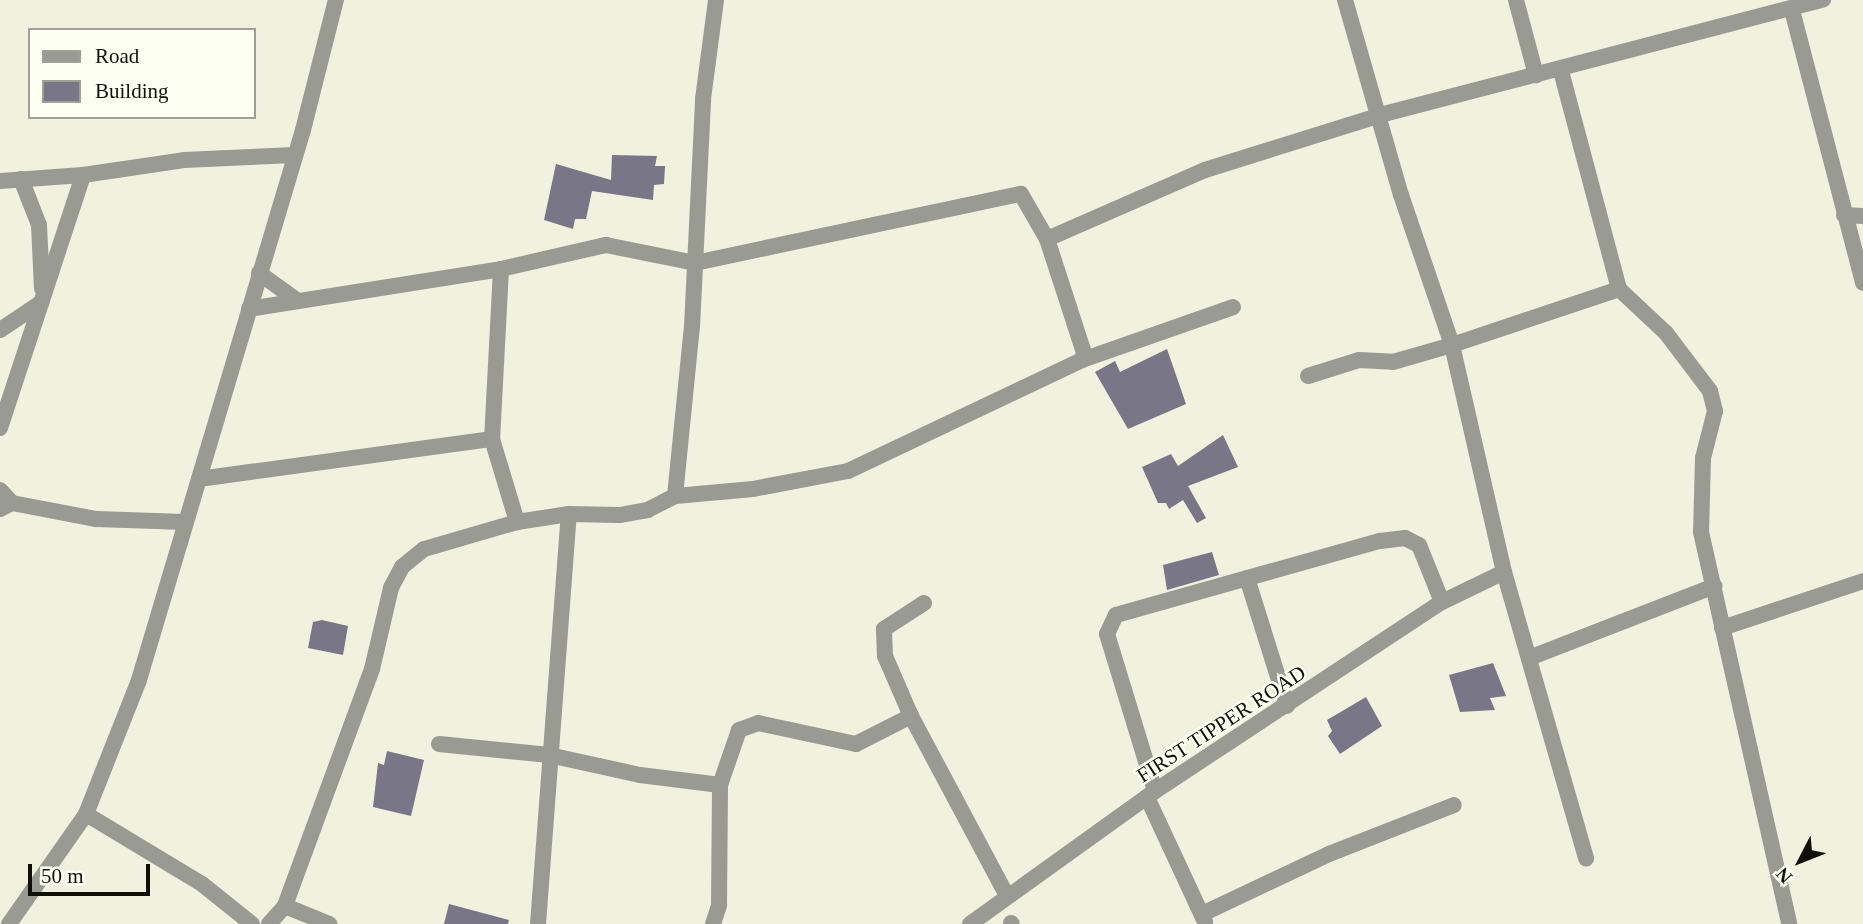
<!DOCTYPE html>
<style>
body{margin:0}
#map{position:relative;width:1863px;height:924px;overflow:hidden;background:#f0f2df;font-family:"Times New Roman",serif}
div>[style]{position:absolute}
.building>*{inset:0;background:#787687}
.minor>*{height:16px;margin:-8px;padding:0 8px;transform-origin:8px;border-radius:8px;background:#999a92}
span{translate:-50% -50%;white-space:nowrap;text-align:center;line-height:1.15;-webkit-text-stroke:5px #fdfff3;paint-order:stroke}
.street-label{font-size:21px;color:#10100a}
.legend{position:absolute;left:28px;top:28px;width:228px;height:91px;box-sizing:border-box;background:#fdfff3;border:2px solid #9e9f96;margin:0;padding:9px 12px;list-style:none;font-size:21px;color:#10100a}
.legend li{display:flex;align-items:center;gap:14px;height:35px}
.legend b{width:35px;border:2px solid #9e9f96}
.north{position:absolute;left:1765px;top:826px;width:70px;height:70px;-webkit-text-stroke:5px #fdfff3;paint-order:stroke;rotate:228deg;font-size:19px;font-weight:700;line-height:28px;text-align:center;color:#10100a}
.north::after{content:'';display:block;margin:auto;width:24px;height:32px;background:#10100a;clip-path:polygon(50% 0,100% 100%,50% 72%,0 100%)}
.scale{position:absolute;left:28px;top:864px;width:122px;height:32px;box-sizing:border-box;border:4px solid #10100a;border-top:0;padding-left:9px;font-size:21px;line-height:24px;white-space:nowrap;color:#10100a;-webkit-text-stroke:5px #fdfff3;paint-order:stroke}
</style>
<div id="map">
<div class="building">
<i style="clip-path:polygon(612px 155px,657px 156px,655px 166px,665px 166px,664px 184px,654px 185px,653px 200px,592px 191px,586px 219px,575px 219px,573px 229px,544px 220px,556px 164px,611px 180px)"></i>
<i style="clip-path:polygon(1167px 349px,1186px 404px,1128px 429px,1095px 372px,1115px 361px,1120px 372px)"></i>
<i style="clip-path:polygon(1223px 435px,1238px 467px,1188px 486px,1206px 518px,1197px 523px,1183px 500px,1169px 509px,1166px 503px,1158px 503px,1142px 467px,1171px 454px,1178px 466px)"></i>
<i style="clip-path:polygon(1212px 552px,1219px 575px,1167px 590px,1163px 565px)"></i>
<i style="clip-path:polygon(322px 620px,348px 626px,343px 655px,308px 648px,313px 622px)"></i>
<i style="clip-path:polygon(1493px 663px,1506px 696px,1490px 698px,1495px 710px,1460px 712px,1449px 675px)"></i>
<i style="clip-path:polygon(1366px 697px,1382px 726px,1340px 754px,1328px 736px,1332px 731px,1327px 720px)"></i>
<i style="clip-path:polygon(387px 751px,424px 760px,411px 816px,373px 807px,378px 763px,384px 765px)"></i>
<i style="clip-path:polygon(449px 904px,509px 920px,508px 924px,444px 924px)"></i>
</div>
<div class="minor">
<i style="left:1345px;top:0;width:203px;rotate:74deg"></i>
<i style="left:1401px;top:195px;width:158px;rotate:71.2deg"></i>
<i style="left:1452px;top:345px;width:233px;rotate:77.1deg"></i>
<i style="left:1504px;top:572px;width:298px;rotate:74deg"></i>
<i style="left:1516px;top:0;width:78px;rotate:75.1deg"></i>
<i style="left:1792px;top:10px;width:282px;rotate:75.4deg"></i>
<i style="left:1561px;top:71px;width:226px;rotate:75.1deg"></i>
<i style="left:1619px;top:289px;width:64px;rotate:43.1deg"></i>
<i style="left:1666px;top:333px;width:73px;rotate:52.8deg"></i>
<i style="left:1710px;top:391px;width:21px;rotate:76deg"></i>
<i style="left:1715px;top:411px;width:49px;rotate:104.3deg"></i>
<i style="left:1703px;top:458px;width:74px;rotate:91.5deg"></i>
<i style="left:1701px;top:532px;width:402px;rotate:77.3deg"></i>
<i style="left:21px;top:179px;width:49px;rotate:68.6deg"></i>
<i style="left:39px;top:225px;width:64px;rotate:87.3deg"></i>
<i style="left:0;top:181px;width:83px;rotate:-4.1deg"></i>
<i style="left:83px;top:175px;width:102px;rotate:-8.4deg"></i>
<i style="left:184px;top:160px;width:111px;rotate:-2.6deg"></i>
<i style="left:1844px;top:215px;width:19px;rotate:3deg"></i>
<i style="left:1047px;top:239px;width:172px;rotate:-23.6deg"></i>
<i style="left:1205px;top:170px;width:183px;rotate:-17.4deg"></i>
<i style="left:1380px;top:115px;width:458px;rotate:-14.6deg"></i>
<i style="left:501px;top:269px;width:170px;rotate:93deg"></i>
<i style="left:492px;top:439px;width:87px;rotate:73.2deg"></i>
<i style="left:259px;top:273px;width:44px;rotate:35.8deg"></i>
<i style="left:249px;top:309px;width:255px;rotate:-9deg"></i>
<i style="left:501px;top:269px;width:108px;rotate:-12.9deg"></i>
<i style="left:606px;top:245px;width:91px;rotate:11.4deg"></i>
<i style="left:695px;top:263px;width:333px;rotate:-12deg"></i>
<i style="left:1021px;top:194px;width:52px;rotate:60deg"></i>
<i style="left:1047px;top:239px;width:120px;rotate:72deg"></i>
<i style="left:1084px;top:353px;width:7px;rotate:106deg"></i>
<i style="left:1082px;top:360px;width:259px;rotate:154.6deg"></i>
<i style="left:848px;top:471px;width:97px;rotate:169.3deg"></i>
<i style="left:753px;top:489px;width:78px;rotate:174.9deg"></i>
<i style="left:675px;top:496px;width:30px;rotate:153deg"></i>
<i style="left:648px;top:510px;width:28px;rotate:170deg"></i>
<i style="left:620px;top:515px;width:51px;rotate:-178.9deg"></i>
<i style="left:569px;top:514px;width:53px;rotate:171.3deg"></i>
<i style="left:517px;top:522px;width:97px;rotate:163.8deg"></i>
<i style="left:424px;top:549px;width:28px;rotate:141deg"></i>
<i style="left:402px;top:567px;width:24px;rotate:118deg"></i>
<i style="left:391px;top:588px;width:83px;rotate:103.2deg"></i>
<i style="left:372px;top:669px;width:252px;rotate:110.2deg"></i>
<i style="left:285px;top:906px;width:24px;rotate:132deg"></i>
<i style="left:0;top:330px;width:50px;rotate:-33.7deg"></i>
<i style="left:1082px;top:360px;width:160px;rotate:-19.3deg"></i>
<i style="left:1308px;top:376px;width:53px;rotate:-17.4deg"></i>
<i style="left:1359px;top:360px;width:34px;rotate:3deg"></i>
<i style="left:1393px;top:362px;width:61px;rotate:-16.1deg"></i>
<i style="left:1452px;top:345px;width:176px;rotate:-18.5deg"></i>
<i style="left:0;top:428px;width:266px;rotate:-71.8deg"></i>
<i style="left:199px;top:479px;width:296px;rotate:-7.8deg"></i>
<i style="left:0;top:490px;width:18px;rotate:47deg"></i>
<i style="left:675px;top:496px;width:170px;rotate:-84.3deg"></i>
<i style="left:692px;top:327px;width:228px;rotate:-87.2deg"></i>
<i style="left:703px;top:99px;width:100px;rotate:-82.5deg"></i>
<i style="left:0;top:509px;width:13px;rotate:-27deg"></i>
<i style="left:12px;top:503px;width:86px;rotate:10.8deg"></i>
<i style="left:96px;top:519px;width:89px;rotate:1.9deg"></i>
<i style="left:1247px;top:578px;width:134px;rotate:72.6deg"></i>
<i style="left:924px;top:603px;width:48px;rotate:147deg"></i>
<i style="left:884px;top:629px;width:27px;rotate:88deg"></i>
<i style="left:885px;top:656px;width:65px;rotate:66.6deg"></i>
<i style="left:911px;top:716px;width:204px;rotate:61.9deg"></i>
<i style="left:1722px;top:628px;width:149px;rotate:-18.4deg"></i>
<i style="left:1529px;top:658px;width:199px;rotate:-21.2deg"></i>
<i style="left:439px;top:744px;width:111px;rotate:5.7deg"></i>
<i style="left:549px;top:755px;width:93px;rotate:12.4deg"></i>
<i style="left:640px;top:775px;width:81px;rotate:7.1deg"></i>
<i style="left:1155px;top:791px;width:164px;rotate:-107deg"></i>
<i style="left:1107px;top:634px;width:21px;rotate:-65deg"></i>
<i style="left:1116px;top:615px;width:274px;rotate:-15.7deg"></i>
<i style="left:1380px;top:541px;width:25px;rotate:-7deg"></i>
<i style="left:1405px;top:538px;width:16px;rotate:27deg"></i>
<i style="left:1419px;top:545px;width:61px;rotate:68deg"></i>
<i style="left:1147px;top:797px;width:138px;rotate:65.1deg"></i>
<i style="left:86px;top:814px;width:135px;rotate:31.1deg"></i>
<i style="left:202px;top:884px;width:64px;rotate:38.7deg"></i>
<i style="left:285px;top:906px;width:48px;rotate:22.2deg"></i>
<i style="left:1202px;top:914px;width:140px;rotate:-25.3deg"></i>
<i style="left:1329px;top:854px;width:134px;rotate:-21.4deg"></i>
<i style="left:1011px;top:923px;width:1px;rotate:45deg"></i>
<i style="left:9px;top:924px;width:134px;rotate:-55deg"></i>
<i style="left:86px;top:814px;width:144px;rotate:-68.4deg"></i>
<i style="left:139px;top:680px;width:574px;rotate:-73.4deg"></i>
<i style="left:303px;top:130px;width:134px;rotate:-75.8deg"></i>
<i style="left:538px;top:924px;width:411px;rotate:-85.7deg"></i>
<i style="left:713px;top:924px;width:20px;rotate:-72deg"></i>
<i style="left:719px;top:905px;width:120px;rotate:-89.5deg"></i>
<i style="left:720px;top:785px;width:58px;rotate:-70.9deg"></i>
<i style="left:739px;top:730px;width:20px;rotate:-20deg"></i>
<i style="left:758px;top:723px;width:100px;rotate:12.1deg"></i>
<i style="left:856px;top:744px;width:62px;rotate:-27deg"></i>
<i style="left:970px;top:924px;width:228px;rotate:-35.7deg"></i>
<i style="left:1155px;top:791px;width:344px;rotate:-33.4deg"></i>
<i style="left:1442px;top:602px;width:69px;rotate:-25.8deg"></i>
</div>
<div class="street-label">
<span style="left:1221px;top:724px;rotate:-33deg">FIRST TIPPER ROAD</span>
</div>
<ul class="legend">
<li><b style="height:9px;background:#999a92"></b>Road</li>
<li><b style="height:19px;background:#787687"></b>Building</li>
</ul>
<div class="north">N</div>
<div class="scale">50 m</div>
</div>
